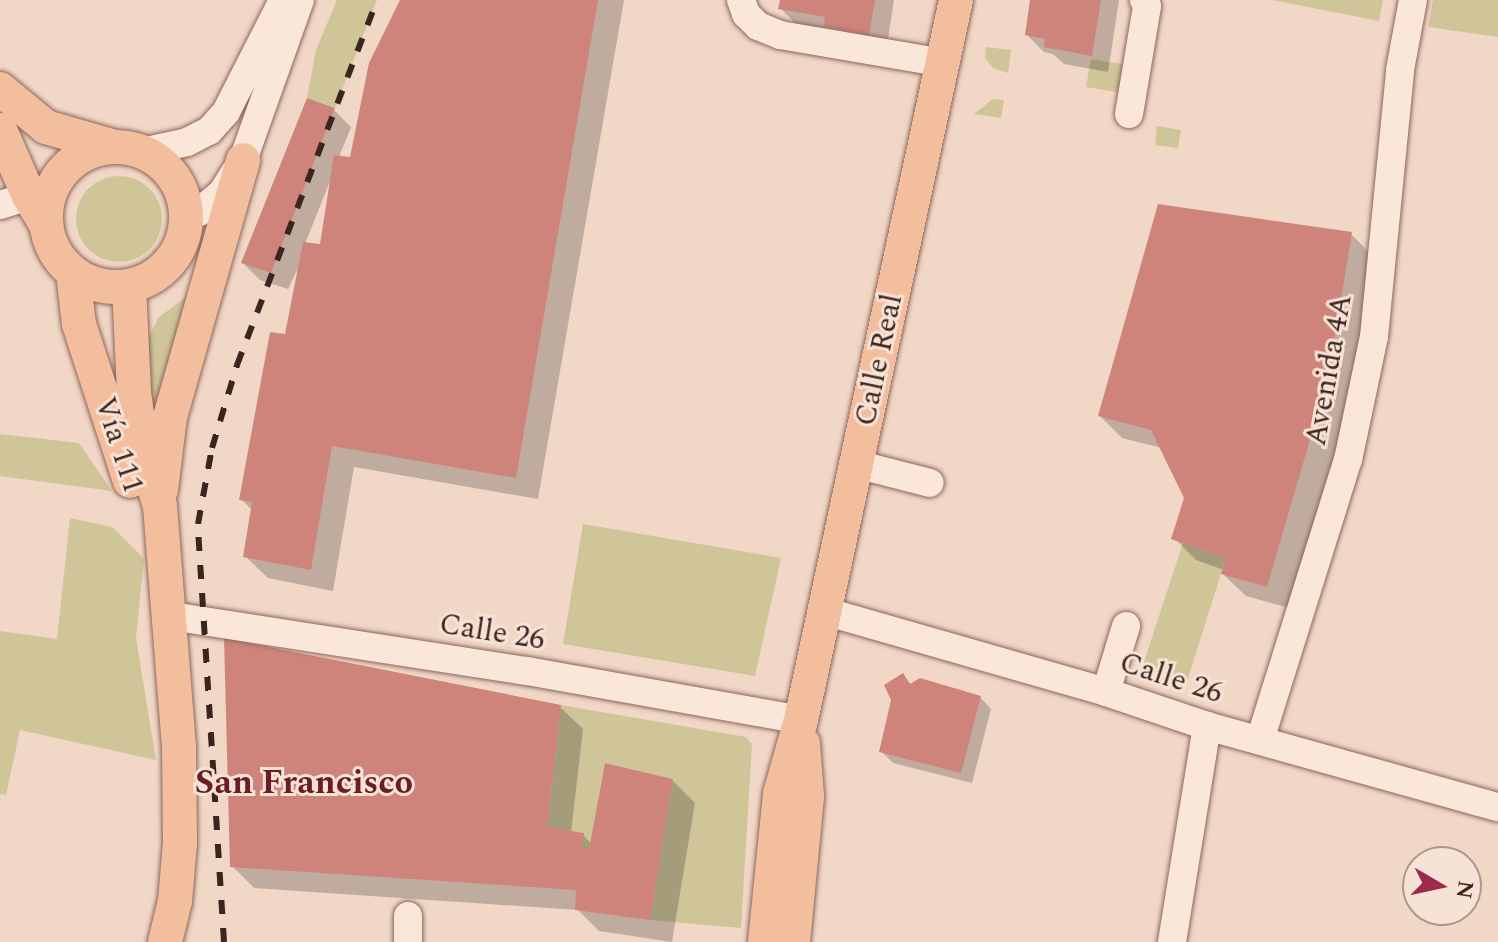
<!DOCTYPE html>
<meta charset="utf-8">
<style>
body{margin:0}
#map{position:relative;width:1498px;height:942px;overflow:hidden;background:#f0d7c6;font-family:Spectral,serif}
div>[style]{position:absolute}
.green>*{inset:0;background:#cfc599}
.round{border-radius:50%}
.shadow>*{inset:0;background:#0003}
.building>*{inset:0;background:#cf847b}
.roads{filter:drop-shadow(0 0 2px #8c665b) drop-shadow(0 0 2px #8c665b)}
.minor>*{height:28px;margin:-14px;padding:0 14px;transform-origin:14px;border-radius:14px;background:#fae7da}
.major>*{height:34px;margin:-17px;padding:0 17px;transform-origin:17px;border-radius:17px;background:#f3be9e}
.major>.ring{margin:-17px;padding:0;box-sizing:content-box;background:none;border:34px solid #f3be9e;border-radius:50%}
.rail>*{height:6px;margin-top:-3px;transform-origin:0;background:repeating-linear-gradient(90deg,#3c241f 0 14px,transparent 0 28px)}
span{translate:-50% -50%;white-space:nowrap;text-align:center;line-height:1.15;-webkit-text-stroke:6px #f7e3d6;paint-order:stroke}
.street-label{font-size:30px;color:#3c241f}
.quarter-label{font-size:34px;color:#6a1d25;font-weight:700}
.north{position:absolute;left:1402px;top:846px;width:80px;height:80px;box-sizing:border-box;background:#f7e3d6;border:2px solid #ac978d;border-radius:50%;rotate:99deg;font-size:22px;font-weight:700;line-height:32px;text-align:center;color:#3c241f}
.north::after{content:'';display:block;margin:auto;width:28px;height:36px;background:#9d294d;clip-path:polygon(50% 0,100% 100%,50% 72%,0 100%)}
</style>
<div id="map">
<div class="green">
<i style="clip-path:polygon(337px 0,377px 0,335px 108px,307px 98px,316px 50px)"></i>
<i style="clip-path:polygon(1272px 0,1383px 0,1379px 21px)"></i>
<i style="clip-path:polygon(1433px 0,1498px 0,1498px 37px,1428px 27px)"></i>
<i style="clip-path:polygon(986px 47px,1011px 50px,1008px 73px,993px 68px,985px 58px)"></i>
<i style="clip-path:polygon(1091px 59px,1127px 65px,1123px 93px,1086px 87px)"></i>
<i style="clip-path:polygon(993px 99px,1004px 100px,1001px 118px,974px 114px)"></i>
<i style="clip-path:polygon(1157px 126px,1181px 130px,1178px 148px,1155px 145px)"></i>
<i class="round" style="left:76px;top:176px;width:86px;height:86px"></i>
<i style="clip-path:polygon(193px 292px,160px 418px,151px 411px,148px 338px,159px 317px)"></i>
<i style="clip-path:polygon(0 434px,79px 443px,112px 491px,0 476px)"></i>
<i style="clip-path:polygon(70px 518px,112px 527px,144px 559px,136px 638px,156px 760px,20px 730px,6px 795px,0 794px,0 631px,57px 639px)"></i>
<i style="clip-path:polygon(583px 524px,781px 558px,755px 676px,563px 644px)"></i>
<i style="clip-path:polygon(1183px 543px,1226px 558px,1187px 681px,1142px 668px)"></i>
<i style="clip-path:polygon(561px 705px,746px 737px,752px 744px,741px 928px,650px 920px,673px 779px,605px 763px,589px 849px,582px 848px,583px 833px,547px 827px)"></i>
</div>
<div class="shadow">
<i style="clip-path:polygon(evenodd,402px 0,624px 0,538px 499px,354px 467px,333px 591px,268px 578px,245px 556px,253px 511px,242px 500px,287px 337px,301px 262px,288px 289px,260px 280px,243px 263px,334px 110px,351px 127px,339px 157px,351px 159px,402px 0,330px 181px,322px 246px,305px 244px,330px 181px)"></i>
<i style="clip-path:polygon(782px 0,894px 0,886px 51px,797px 25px,780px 8px)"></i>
<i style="clip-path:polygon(1032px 0,1119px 0,1108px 72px,1064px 64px,1053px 54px,1044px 52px,1027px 35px)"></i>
<i style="clip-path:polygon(1351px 234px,1374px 257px,1350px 401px,1289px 608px,1246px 596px,1223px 574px,1224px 570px,1196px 560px,1174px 538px,1186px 498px,1162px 448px,1122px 438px,1100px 416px)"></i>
<i style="clip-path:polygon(902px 676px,912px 685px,980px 697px,991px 709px,972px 783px,893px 763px,881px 751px)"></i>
<i style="clip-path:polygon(560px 707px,583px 729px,571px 833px,583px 835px,592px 844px,672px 780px,695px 803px,672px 942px,599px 931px,578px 910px,254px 888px,232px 866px)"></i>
</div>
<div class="building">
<i style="clip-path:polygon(400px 0,598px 0,516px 478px,332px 446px,311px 570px,243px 557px,252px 502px,239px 500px,270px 332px,285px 334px,303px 242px,320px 244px,334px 155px,350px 157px,369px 63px)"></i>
<i style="clip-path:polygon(780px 0,875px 0,869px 35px,824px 26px,825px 17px,778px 9px)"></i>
<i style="clip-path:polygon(1030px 0,1101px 0,1092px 56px,1044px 47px,1045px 39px,1025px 35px)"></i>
<i style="clip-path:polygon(307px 98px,335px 108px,271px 273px,241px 263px)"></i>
<i style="clip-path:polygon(1158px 204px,1352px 232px,1328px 378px,1267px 587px,1221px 574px,1226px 558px,1171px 539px,1184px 498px,1151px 430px,1098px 416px)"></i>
<i style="clip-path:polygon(224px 638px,561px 705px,547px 827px,584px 833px,582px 848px,589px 849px,605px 763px,673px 779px,650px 920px,575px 910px,576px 890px,230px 867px)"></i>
<i style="clip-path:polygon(903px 673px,910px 684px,920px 678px,981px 696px,961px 773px,879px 752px,891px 700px,884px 685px)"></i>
</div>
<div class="roads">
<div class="minor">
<i style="left:741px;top:0;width:15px;rotate:70deg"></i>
<i style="left:746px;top:14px;width:17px;rotate:45deg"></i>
<i style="left:758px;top:26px;width:24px;rotate:22deg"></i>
<i style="left:780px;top:35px;width:165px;rotate:9.7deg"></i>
<i style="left:1129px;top:114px;width:109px;rotate:-80.5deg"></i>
<i style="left:1147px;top:6px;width:7px;rotate:-117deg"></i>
<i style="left:142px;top:152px;width:46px;rotate:-12.5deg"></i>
<i style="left:187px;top:142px;width:25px;rotate:-27deg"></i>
<i style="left:209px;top:131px;width:25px;rotate:-48deg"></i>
<i style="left:226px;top:112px;width:126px;rotate:-63deg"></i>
<i style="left:0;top:205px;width:30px;rotate:-17deg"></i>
<i style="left:186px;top:212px;width:13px"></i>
<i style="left:199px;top:212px;width:30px;rotate:-40deg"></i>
<i style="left:222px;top:193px;width:39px;rotate:-58deg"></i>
<i style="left:243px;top:160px;width:170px;rotate:-70.4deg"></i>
<i style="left:856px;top:464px;width:76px;rotate:14.4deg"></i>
<i style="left:824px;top:611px;width:293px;rotate:16deg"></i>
<i style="left:1106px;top:692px;width:107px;rotate:18.6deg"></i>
<i style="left:1207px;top:726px;width:302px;rotate:15.6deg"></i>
<i style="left:171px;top:616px;width:360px;rotate:8.8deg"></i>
<i style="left:527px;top:671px;width:278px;rotate:10.1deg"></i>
<i style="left:1106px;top:692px;width:69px;rotate:-73.1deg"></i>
<i style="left:1260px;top:740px;width:294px;rotate:-72.6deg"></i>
<i style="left:1348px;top:460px;width:126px;rotate:-78.1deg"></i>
<i style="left:1374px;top:337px;width:268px;rotate:-84.4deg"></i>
<i style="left:1400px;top:70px;width:71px;rotate:-79.5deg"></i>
<i style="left:408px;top:916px;width:26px;rotate:90deg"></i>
<i style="left:1172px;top:942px;width:219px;rotate:-80.8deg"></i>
</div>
<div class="major">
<i style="left:0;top:89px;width:60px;rotate:39.6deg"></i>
<i style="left:46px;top:127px;width:72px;rotate:16.2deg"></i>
<i style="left:0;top:130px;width:72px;rotate:66.3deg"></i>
<i style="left:29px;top:196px;width:33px;rotate:59deg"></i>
<i class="ring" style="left:46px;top:147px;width:106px;height:106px"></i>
<i style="left:73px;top:273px;width:51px;rotate:83.3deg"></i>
<i style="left:79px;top:324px;width:165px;rotate:72deg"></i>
<i style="left:129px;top:286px;width:107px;rotate:87.3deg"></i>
<i style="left:134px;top:393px;width:57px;rotate:81.9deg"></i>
<i style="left:142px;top:449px;width:60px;rotate:72.5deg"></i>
<i style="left:160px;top:506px;width:241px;rotate:85.5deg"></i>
<i style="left:179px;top:746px;width:97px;rotate:89.4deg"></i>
<i style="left:180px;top:843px;width:58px;rotate:94.9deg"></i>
<i style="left:175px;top:901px;width:42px;rotate:103.7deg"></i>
<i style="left:161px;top:490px;width:74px;rotate:-83deg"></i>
<i style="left:170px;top:417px;width:267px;rotate:-74.1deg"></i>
<i style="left:765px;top:942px;width:149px;rotate:-84.2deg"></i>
<i style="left:780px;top:794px;width:77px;rotate:-74.2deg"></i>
<i style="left:801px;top:720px;width:736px;rotate:-77.85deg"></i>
<i style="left:793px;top:942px;width:147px;rotate:-84.5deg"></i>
<i style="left:807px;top:796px;width:53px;rotate:-94.3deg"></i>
</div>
</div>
<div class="rail">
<i style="left:224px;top:942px;width:419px;rotate:-93.6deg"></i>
<i style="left:198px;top:524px;width:77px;rotate:-79.6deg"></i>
<i style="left:212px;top:448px;width:87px;rotate:-73.2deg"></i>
<i style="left:237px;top:365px;width:391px;rotate:-69deg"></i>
</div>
<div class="street-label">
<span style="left:879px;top:360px;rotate:-78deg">Calle Real</span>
<span style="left:1329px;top:370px;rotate:-80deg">Avenida 4A</span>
<span style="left:119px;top:445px;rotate:72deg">Vía 111</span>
<span style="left:492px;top:632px;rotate:9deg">Calle 26</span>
<span style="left:1171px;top:678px;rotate:18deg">Calle 26</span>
</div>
<div class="quarter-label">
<span style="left:304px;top:784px">San Francisco</span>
</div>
<div class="north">N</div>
</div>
